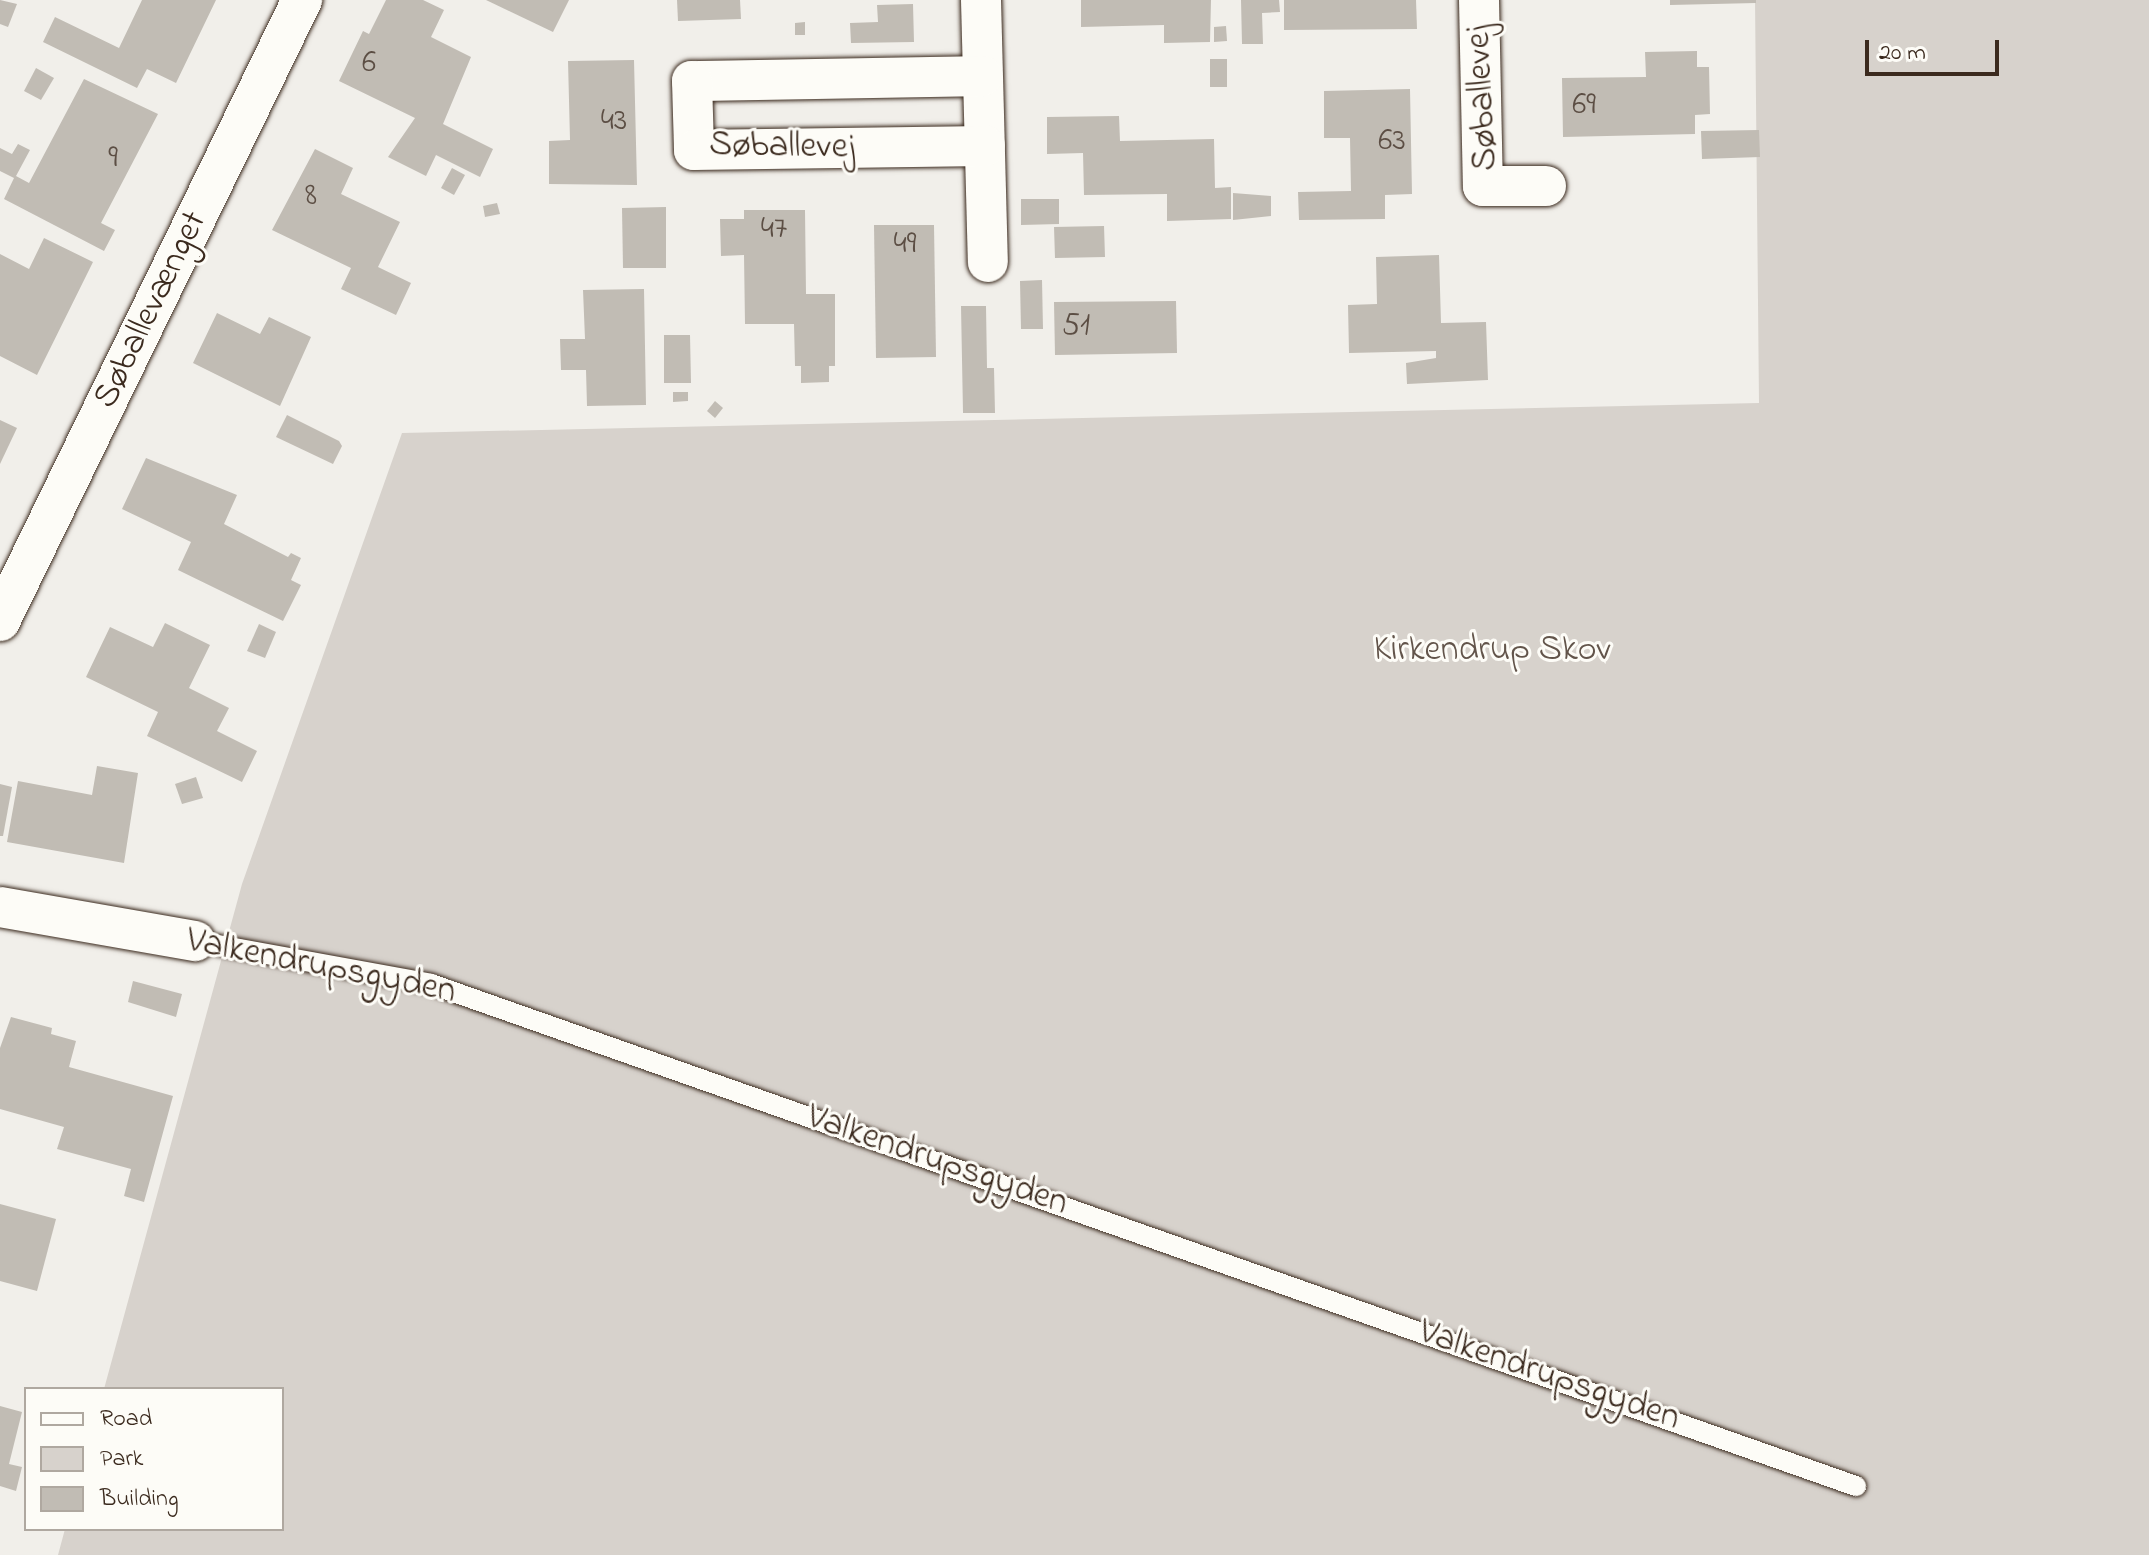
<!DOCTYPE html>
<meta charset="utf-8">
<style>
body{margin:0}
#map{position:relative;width:2149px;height:1555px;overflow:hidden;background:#f1efea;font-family:"Indie Flower",sans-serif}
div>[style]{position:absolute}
.green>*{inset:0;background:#d7d2cc}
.building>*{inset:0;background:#c1bcb4}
.roads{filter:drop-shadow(0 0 2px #3b2a1e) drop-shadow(0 0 2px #3b2a1e)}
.service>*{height:20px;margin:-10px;padding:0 10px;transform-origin:10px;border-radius:10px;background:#fdfcf7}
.minor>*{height:40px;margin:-20px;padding:0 20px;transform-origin:20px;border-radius:20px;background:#fdfcf7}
span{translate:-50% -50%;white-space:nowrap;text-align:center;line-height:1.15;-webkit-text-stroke:6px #fdfcf7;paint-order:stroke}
.number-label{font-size:32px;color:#5c4e44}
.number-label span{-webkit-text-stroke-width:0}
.street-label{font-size:36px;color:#3b2a1e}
.park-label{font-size:36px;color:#62544a}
.legend{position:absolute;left:24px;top:1387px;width:260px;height:144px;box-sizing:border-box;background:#fdfcf7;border:2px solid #afa8a0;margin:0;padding:10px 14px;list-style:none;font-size:24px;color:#3b2a1e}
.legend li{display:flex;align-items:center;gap:16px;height:40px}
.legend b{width:40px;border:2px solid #afa8a0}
.scale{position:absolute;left:1865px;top:40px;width:134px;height:36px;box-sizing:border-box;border:4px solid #3b2a1e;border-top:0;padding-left:10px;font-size:24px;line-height:28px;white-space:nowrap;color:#3b2a1e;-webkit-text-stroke:6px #fdfcf7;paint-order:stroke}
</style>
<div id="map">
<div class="green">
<i style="clip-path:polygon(1755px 0,2149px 0,2149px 1555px,58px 1555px,65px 1529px,282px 1529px,282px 1389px,104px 1389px,242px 884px,402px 433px,1759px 403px)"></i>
</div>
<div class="building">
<i style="clip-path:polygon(0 0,17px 4px,8px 27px,0 24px)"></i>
<i style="clip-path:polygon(142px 0,216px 0,176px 83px,147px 69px,137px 88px,43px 42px,55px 17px,119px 48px)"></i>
<i style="clip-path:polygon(386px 0,423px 0,444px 10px,431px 37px,471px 57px,443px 124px,493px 149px,480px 177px,436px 155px,426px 176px,388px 157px,415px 118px,339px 81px,363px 31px,369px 34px)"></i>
<i style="clip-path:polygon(486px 0,569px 0,553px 32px)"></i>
<i style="clip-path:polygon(677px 0,740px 0,741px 19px,678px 21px)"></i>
<i style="clip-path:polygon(1081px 0,1211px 0,1210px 42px,1164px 43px,1164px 25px,1081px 27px)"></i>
<i style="clip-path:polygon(1241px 0,1279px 0,1280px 12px,1262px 13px,1263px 44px,1242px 44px)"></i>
<i style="clip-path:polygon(1284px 0,1416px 0,1417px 29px,1284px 30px)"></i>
<i style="clip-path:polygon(1670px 0,1756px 0,1756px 3px,1670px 5px)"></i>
<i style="clip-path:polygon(913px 4px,914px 42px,851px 43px,850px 23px,878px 22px,877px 5px)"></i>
<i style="clip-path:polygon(805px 22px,805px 35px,795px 35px,795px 23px)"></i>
<i style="clip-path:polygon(1226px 26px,1227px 41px,1214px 42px,1214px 27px)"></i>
<i style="clip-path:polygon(1697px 51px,1697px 67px,1709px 67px,1710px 114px,1695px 115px,1695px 134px,1563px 137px,1562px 78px,1646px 77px,1645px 52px)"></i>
<i style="clip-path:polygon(1210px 59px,1227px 59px,1227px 87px,1210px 87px)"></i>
<i style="clip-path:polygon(634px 60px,637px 185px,549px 184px,549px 141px,570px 140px,568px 61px)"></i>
<i style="clip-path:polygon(36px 68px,54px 78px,41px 100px,24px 91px)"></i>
<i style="clip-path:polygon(84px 79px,158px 114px,101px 223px,115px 230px,104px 251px,4px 199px,14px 178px,0 171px,0 148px,12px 154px,18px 144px,30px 150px,16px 176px,29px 183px)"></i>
<i style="clip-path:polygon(1410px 89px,1412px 194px,1385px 195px,1385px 219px,1299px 220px,1298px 192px,1351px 191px,1350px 138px,1324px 138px,1324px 91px)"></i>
<i style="clip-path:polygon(1119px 116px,1120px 141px,1214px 139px,1215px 188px,1231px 187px,1231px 219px,1167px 221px,1167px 194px,1084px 195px,1083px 153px,1047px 154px,1047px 117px)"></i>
<i style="clip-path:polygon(1759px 130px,1760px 157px,1702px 159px,1701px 131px)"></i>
<i style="clip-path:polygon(315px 149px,353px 168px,341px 194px,400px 222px,378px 267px,411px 283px,396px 315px,341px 289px,351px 268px,272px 230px)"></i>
<i style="clip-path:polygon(452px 168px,465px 175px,454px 195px,441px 188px)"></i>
<i style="clip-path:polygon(1233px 193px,1271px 196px,1271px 216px,1233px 220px)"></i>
<i style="clip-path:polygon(1021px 199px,1059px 199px,1059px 224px,1021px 225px)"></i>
<i style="clip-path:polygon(497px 203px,500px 214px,485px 217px,483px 206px)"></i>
<i style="clip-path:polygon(666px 207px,666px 268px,623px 268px,622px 208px)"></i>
<i style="clip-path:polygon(744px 210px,805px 210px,806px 294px,835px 294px,835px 366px,829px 366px,829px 382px,801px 383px,801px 366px,795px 366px,794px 324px,745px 324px,744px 255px,721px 256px,720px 219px,744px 219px)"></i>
<i style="clip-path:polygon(874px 225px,934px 225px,936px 357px,876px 358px)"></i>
<i style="clip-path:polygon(1104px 226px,1105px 257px,1055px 258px,1054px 227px)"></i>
<i style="clip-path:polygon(44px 238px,93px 262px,37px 375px,0 356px,0 254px,29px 269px)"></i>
<i style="clip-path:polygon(1439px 255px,1441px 323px,1486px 322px,1488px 380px,1407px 384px,1406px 363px,1436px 358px,1436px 351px,1349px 353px,1348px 305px,1377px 304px,1376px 257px)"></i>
<i style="clip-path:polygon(1042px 280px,1043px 329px,1021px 329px,1020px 281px)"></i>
<i style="clip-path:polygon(644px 289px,646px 405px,587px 406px,586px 370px,561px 370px,560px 339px,585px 339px,583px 290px)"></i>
<i style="clip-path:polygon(1176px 301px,1177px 353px,1055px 355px,1054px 302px)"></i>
<i style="clip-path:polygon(961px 306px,986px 306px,987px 368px,994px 368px,995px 413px,963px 413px)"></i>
<i style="clip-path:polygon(217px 313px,260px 334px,269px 317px,311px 337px,280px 406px,193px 363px)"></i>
<i style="clip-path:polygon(664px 335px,690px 335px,691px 383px,664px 383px)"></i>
<i style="clip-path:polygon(673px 392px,688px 392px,688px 401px,673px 402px)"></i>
<i style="clip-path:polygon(715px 401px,723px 408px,715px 418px,707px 411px)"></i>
<i style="clip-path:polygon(287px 415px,339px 441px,342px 446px,333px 464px,276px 437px)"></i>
<i style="clip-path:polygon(0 420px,17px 428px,0 464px)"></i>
<i style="clip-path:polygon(146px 458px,237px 495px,224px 524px,288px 557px,291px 553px,301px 558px,291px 580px,301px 585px,283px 621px,178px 570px,191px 542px,122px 509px)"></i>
<i style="clip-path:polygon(165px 623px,210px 645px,189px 688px,229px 708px,217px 731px,257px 751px,242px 782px,147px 736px,158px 712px,86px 677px,110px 627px,153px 647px)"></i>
<i style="clip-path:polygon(259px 624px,276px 632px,265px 658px,247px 651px)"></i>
<i style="clip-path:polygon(97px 766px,138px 773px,124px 863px,7px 842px,18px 781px,92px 795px)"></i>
<i style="clip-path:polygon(196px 777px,203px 798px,182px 804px,175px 784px)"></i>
<i style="clip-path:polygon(0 784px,12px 787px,3px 836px,0 836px)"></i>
<i style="clip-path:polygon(133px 981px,182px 994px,176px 1017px,128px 1002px)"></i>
<i style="clip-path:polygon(11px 1017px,52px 1028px,51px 1034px,76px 1041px,69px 1067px,173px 1096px,144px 1202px,124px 1196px,131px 1169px,57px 1149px,64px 1127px,0 1109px,0 1048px)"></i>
<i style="clip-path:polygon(0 1204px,56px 1219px,37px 1291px,0 1281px)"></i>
<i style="clip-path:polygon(0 1406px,22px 1412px,9px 1464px,22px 1467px,16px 1491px,0 1486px)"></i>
</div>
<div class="roads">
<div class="service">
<i style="left:195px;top:941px;width:240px;rotate:10.3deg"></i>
<i style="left:431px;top:984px;width:1511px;rotate:19.41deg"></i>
</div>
<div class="minor">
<i style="left:981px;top:0;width:262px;rotate:88.5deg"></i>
<i style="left:1479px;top:0;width:186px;rotate:88.8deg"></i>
<i style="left:1483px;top:186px;width:63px"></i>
<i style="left:982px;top:76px;width:290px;rotate:179deg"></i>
<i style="left:692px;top:81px;width:69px;rotate:88.3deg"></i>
<i style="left:694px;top:150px;width:291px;rotate:-0.8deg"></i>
<i style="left:0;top:621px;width:691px;rotate:-64.07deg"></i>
<i style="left:0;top:907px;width:198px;rotate:9.9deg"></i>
</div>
</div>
<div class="number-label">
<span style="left:369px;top:64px">6</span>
<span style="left:1584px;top:106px">69</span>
<span style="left:614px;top:122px">43</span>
<span style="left:1392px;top:142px">63</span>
<span style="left:113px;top:159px">9</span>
<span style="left:311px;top:197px">8</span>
<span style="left:774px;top:230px">47</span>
<span style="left:905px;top:245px">49</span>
<span style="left:1076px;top:327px">51</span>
</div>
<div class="street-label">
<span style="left:1483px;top:98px;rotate:-93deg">Søballevej</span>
<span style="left:782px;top:147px;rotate:1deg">Søballevej</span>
<span style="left:151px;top:310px;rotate:-64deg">Søballevænget</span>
<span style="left:321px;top:967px;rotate:11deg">Valkendrupsgyden</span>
<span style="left:937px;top:1161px;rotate:19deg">Valkendrupsgyden</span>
<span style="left:1549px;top:1376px;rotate:19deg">Valkendrupsgyden</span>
</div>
<div class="park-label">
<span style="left:1492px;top:651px">Kirkendrup Skov</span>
</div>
<ul class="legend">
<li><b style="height:10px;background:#fdfcf7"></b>Road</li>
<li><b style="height:22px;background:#d7d2cc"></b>Park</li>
<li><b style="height:22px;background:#c1bcb4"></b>Building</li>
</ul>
<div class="scale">20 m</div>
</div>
